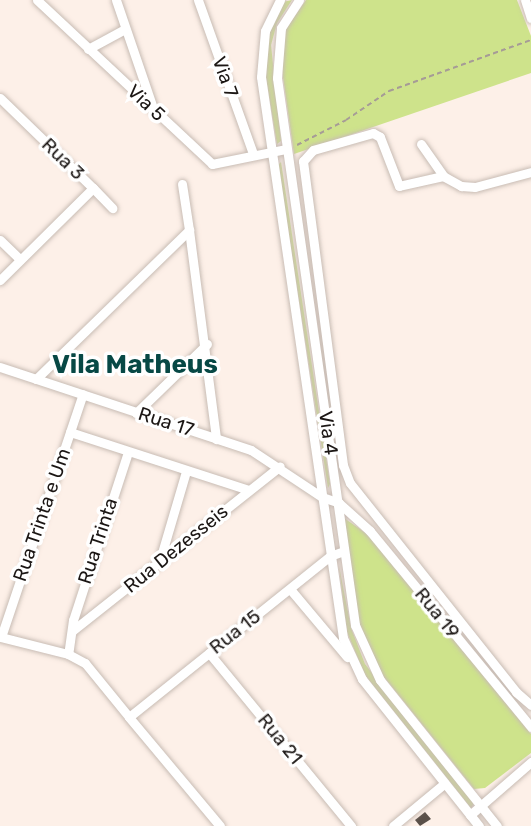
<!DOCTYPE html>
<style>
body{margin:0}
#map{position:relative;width:531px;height:826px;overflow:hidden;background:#fdf0e8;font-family:Rubik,sans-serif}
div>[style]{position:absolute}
.green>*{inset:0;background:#cee38b}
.building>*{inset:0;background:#5a5049}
.path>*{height:2px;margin-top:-1px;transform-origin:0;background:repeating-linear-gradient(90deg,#a69c96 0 5px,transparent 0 8.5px)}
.roads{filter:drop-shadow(0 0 2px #c8bcb4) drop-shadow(0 0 2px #c8bcb4)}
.minor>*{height:9px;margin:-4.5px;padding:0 4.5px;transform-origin:4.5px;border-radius:4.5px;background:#fff}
span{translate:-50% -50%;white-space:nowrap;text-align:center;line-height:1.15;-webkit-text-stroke:7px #fff;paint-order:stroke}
.street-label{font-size:19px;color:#1b1614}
.district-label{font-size:26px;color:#074845;font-weight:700}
</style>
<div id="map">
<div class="green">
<i style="clip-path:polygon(292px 0,277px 23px,271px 45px,281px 141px,277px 144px,266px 78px,268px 33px,283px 2px)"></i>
<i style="clip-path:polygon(306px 0,517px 0,531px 36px,531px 73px,294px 154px,280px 56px,285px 30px)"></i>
<i style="clip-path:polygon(281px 162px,330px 484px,328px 488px,278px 165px)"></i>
<i style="clip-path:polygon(344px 518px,370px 536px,531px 734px,531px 753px,485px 788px,474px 789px,380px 672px,358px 621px)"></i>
<i style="clip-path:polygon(339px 566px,351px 628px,365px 664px,474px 803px,471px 808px,365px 675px,347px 632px)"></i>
</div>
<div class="building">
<i style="clip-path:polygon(425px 812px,431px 819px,420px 826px,415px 820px)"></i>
</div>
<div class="path">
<i style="left:297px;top:145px;width:55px;rotate:-27deg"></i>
<i style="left:346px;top:120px;width:52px;rotate:-34deg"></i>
<i style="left:389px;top:91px;width:151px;rotate:-19.8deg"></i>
</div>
<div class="roads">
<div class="minor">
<i style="left:37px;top:0;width:240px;rotate:43.1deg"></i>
<i style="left:212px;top:164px;width:76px;rotate:-11.5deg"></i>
<i style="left:116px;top:0;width:114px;rotate:71.1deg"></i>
<i style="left:198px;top:0;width:164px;rotate:70.3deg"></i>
<i style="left:280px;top:0;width:34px;rotate:116deg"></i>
<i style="left:265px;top:31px;width:46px;rotate:95deg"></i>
<i style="left:261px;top:77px;width:567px;rotate:81.68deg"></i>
<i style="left:343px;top:638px;width:45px;rotate:65.1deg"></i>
<i style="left:362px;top:679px;width:188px;rotate:51.5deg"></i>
<i style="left:299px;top:0;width:33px;rotate:123deg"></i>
<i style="left:281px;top:28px;width:50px;rotate:94.6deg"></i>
<i style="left:277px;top:78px;width:553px;rotate:81.88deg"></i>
<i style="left:355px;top:625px;width:60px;rotate:65.6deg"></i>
<i style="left:380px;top:680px;width:187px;rotate:51.3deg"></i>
<i style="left:525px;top:0;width:19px;rotate:72deg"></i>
<i style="left:88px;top:49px;width:42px;rotate:-28.4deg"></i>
<i style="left:0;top:98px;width:129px;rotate:44.1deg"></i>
<i style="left:93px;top:188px;width:131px;rotate:135.3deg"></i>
<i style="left:421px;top:144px;width:39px;rotate:55deg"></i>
<i style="left:443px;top:176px;width:21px;rotate:29deg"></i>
<i style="left:461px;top:186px;width:14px;rotate:4deg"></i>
<i style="left:475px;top:187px;width:58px;rotate:-15deg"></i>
<i style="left:443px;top:176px;width:45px;rotate:167.2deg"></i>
<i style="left:399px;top:186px;width:53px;rotate:-111.2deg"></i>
<i style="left:380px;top:137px;width:8px;rotate:-150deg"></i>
<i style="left:373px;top:133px;width:62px;rotate:164.2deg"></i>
<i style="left:313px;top:150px;width:15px;rotate:132deg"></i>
<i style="left:303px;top:161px;width:307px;rotate:82.5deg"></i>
<i style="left:343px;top:465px;width:19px;rotate:69deg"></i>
<i style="left:350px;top:483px;width:267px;rotate:51.5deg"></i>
<i style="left:516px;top:692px;width:20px;rotate:41deg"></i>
<i style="left:182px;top:184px;width:47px;rotate:81.3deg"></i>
<i style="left:93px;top:188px;width:28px;rotate:46deg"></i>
<i style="left:0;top:240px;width:28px;rotate:44deg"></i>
<i style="left:0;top:367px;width:264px;rotate:18.3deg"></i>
<i style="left:251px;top:450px;width:85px;rotate:33.5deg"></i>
<i style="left:322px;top:497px;width:18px;rotate:19deg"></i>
<i style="left:339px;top:503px;width:42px;rotate:42.1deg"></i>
<i style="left:370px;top:531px;width:254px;rotate:50.6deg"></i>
<i style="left:36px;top:379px;width:214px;rotate:-44.2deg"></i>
<i style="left:189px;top:230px;width:211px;rotate:82.6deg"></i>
<i style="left:136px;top:413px;width:99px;rotate:-44.2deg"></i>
<i style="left:70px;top:432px;width:188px;rotate:18deg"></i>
<i style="left:128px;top:452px;width:177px;rotate:108.1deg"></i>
<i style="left:73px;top:620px;width:34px;rotate:98deg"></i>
<i style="left:68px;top:654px;width:19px;rotate:28deg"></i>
<i style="left:85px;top:663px;width:70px;rotate:50.8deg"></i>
<i style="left:159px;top:563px;width:96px;rotate:-73.6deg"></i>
<i style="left:290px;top:589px;width:89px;rotate:50deg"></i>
<i style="left:72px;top:631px;width:265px;rotate:-38.4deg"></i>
<i style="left:209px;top:653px;width:224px;rotate:50.6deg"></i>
<i style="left:68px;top:654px;width:69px;rotate:-165.8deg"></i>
<i style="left:1px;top:637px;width:256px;rotate:-71.4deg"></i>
<i style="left:470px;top:815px;width:81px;rotate:-41deg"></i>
<i style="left:220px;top:826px;width:142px;rotate:-129.9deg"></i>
<i style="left:129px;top:717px;width:258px;rotate:-38.7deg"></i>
<i style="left:330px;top:556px;width:15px;rotate:-20deg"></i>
<i style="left:393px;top:826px;width:67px;rotate:-39.6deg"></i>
</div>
</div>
<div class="street-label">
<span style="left:225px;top:77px;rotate:70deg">Via 7</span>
<span style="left:146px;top:103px;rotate:43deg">Via 5</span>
<span style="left:63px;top:159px;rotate:44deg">Rua 3</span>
<span style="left:166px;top:422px;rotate:18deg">Rua 17</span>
<span style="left:328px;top:433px;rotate:82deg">Via 4</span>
<span style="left:42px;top:515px;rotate:-71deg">Rua Trinta e Um</span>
<span style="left:98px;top:541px;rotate:-72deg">Rua Trinta</span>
<span style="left:176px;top:549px;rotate:-39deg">Rua Dezesseis</span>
<span style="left:437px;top:613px;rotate:51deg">Rua 19</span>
<span style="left:235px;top:632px;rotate:-38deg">Rua 15</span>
<span style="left:280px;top:739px;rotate:51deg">Rua 21</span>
</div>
<div class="district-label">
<span style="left:135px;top:365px">Vila Matheus</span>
</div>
</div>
